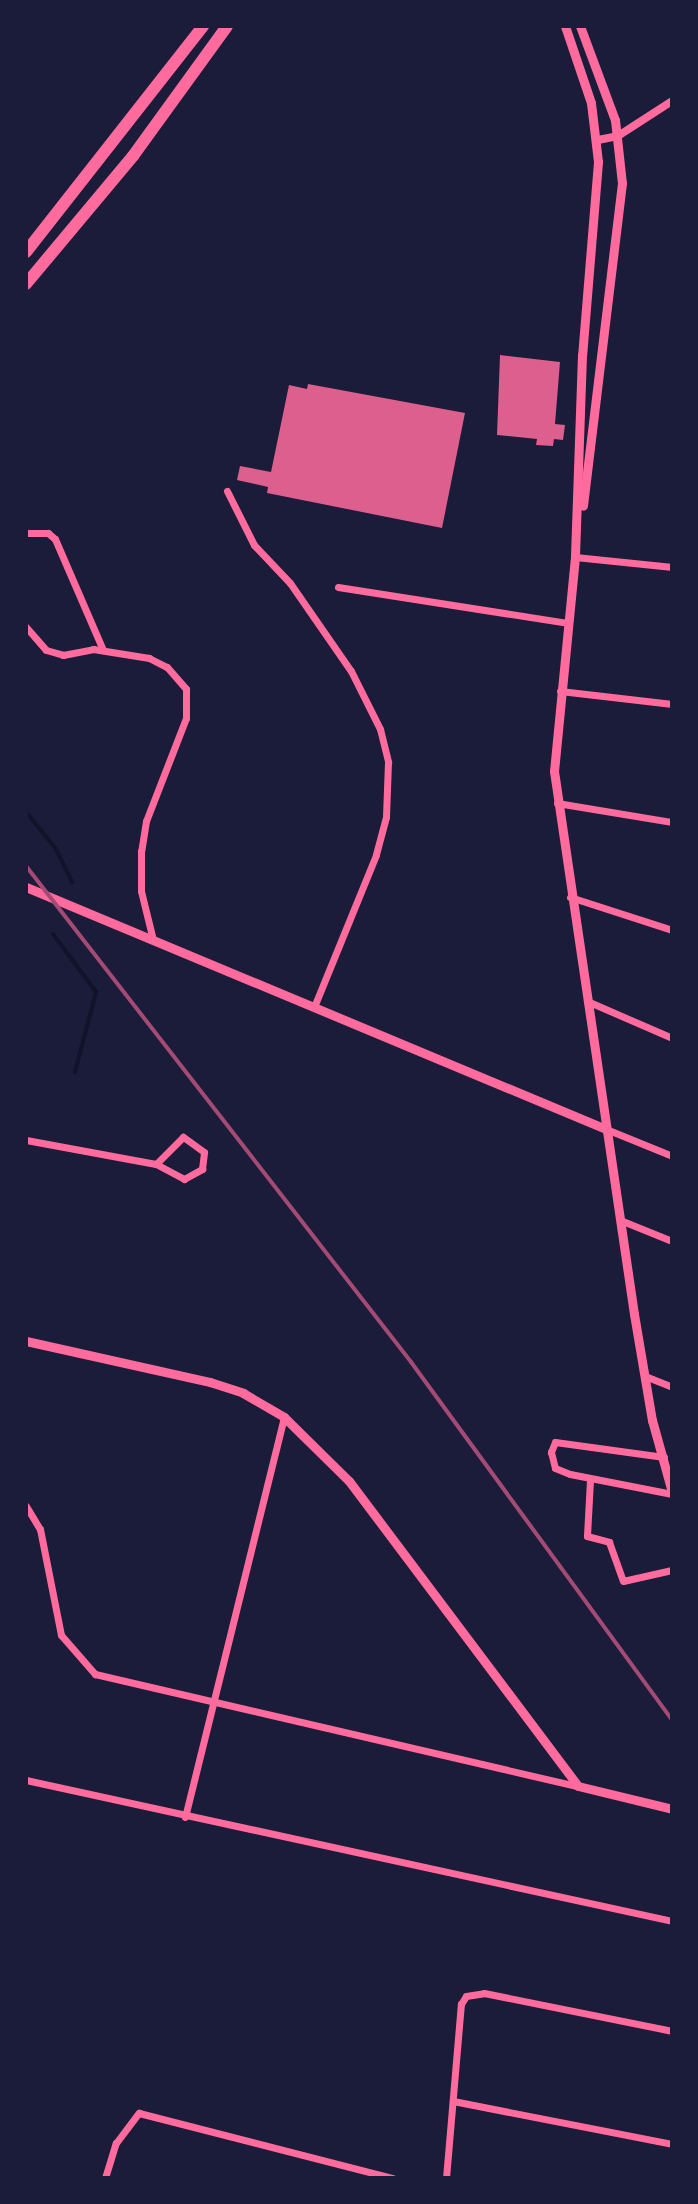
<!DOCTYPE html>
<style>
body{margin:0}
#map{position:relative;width:698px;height:2204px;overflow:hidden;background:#1b1b3a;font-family:"Golos Text",sans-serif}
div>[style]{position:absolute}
.stream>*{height:4px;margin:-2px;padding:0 2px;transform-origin:2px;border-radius:2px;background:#12122b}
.building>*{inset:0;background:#dd5f8e}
.minor>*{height:7px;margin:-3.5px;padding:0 3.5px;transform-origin:3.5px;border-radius:3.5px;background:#ff6b9d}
.tertiary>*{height:8px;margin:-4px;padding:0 4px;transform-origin:4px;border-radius:4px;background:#ff6b9d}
.secondary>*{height:9px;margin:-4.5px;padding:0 4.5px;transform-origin:4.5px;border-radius:4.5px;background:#ff6b9d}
.motorway>*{height:12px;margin:-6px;padding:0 6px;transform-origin:6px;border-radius:6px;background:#ff6b9d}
.rail>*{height:4px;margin:-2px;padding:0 2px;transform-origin:2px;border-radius:2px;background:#a44b75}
span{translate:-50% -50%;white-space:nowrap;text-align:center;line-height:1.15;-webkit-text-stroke:6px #1b1b3a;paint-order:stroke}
.frame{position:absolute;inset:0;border:28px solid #1b1b3a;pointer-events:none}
</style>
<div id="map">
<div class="stream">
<i style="left:26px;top:812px;width:48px;rotate:51deg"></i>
<i style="left:56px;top:849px;width:37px;rotate:64deg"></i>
<i style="left:53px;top:934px;width:72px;rotate:53.4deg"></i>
<i style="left:96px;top:992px;width:83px;rotate:104.7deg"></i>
</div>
<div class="building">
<i style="clip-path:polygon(500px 355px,560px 362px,555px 424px,565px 425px,563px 440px,554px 439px,553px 446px,536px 445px,537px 439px,497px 435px)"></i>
<i style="clip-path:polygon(308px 384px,465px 413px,442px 528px,267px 493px,268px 487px,237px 480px,240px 466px,271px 472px,289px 385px,307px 389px)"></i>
</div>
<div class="minor">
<i style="left:227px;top:491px;width:60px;rotate:63.4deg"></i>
<i style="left:254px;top:545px;width:52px;rotate:46.5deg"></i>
<i style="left:290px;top:583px;width:107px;rotate:55.3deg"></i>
<i style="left:351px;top:671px;width:65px;rotate:63.4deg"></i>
<i style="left:380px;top:729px;width:34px;rotate:76deg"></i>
<i style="left:388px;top:762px;width:55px;rotate:92.1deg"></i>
<i style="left:386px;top:817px;width:39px;rotate:105deg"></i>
<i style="left:376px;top:855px;width:164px;rotate:112.2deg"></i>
<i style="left:26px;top:533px;width:22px"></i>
<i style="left:48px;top:533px;width:9px;rotate:41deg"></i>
<i style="left:55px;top:539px;width:121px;rotate:66.6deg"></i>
<i style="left:575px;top:557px;width:98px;rotate:5.9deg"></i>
<i style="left:338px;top:587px;width:232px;rotate:8.9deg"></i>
<i style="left:26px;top:627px;width:30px;rotate:49deg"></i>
<i style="left:46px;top:650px;width:18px;rotate:16deg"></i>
<i style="left:63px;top:655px;width:31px;rotate:-11deg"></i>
<i style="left:93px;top:649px;width:57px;rotate:9.1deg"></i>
<i style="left:149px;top:658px;width:20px;rotate:27deg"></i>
<i style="left:167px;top:667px;width:29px;rotate:49deg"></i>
<i style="left:186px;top:689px;width:29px;rotate:90deg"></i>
<i style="left:186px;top:718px;width:110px;rotate:111.2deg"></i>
<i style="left:146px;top:821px;width:30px;rotate:99deg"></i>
<i style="left:141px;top:851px;width:40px;rotate:90deg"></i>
<i style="left:141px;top:891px;width:50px;rotate:76.2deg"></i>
<i style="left:560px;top:691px;width:113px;rotate:6.6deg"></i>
<i style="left:557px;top:803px;width:117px;rotate:9.4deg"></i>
<i style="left:570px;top:897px;width:107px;rotate:17.9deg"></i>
<i style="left:587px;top:1001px;width:93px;rotate:23.5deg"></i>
<i style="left:606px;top:1129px;width:71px;rotate:22.2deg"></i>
<i style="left:26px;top:1140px;width:132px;rotate:10.5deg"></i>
<i style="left:156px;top:1164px;width:32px;rotate:28deg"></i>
<i style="left:184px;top:1179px;width:21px;rotate:-29deg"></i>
<i style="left:202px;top:1169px;width:17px;rotate:-83deg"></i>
<i style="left:204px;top:1152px;width:26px;rotate:-144deg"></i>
<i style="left:183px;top:1137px;width:38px;rotate:135deg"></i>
<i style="left:620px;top:1220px;width:56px;rotate:22deg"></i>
<i style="left:645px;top:1376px;width:29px;rotate:22deg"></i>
<i style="left:664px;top:1457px;width:110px;rotate:-172.2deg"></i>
<i style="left:555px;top:1442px;width:11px;rotate:112deg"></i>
<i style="left:551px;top:1452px;width:16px;rotate:76deg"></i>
<i style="left:555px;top:1468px;width:16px;rotate:22deg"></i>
<i style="left:570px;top:1474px;width:104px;rotate:11.1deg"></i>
<i style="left:590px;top:1480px;width:56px;rotate:93.1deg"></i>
<i style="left:587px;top:1536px;width:23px;rotate:15deg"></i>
<i style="left:609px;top:1542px;width:41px;rotate:70.3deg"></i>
<i style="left:623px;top:1581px;width:50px;rotate:-12.7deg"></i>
<i style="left:26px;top:1506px;width:27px;rotate:59deg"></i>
<i style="left:40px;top:1529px;width:108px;rotate:78.8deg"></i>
<i style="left:61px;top:1635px;width:52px;rotate:48.9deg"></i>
<i style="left:95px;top:1674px;width:496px;rotate:13.1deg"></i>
<i style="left:26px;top:1780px;width:661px;rotate:12.31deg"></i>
<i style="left:185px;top:1817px;width:412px;rotate:-76.1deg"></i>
<i style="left:453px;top:2101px;width:223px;rotate:11.1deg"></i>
<i style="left:105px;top:2178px;width:37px;rotate:-73deg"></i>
<i style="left:116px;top:2143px;width:38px;rotate:-53deg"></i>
<i style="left:139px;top:2113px;width:262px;rotate:14.4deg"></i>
<i style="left:446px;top:2178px;width:175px;rotate:-85.1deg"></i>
<i style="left:461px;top:2004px;width:9px;rotate:-58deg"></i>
<i style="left:466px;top:1996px;width:18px;rotate:-9deg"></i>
<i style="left:484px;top:1993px;width:192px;rotate:11.4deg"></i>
</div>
<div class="tertiary">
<i style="left:598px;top:140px;width:20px;rotate:-11deg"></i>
<i style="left:618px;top:136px;width:64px;rotate:-32.9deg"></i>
</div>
<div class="secondary">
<i style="left:565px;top:26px;width:81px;rotate:71.3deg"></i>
<i style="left:591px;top:103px;width:59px;rotate:83.2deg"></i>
<i style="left:598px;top:162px;width:194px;rotate:94.7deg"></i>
<i style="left:582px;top:355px;width:202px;rotate:92deg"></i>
<i style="left:575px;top:557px;width:215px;rotate:95.6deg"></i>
<i style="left:554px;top:771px;width:549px;rotate:81.62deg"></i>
<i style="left:634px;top:1314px;width:108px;rotate:80.4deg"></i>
<i style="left:652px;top:1420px;width:75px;rotate:74.5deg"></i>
<i style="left:580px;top:26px;width:100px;rotate:69.6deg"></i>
<i style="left:615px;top:120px;width:63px;rotate:83.7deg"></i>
<i style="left:622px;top:183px;width:325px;rotate:96.9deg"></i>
<i style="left:26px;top:887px;width:628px;rotate:22.65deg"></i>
<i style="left:26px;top:1341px;width:189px;rotate:12.6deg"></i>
<i style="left:210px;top:1382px;width:35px;rotate:18deg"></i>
<i style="left:243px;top:1393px;width:48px;rotate:30.3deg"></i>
<i style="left:284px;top:1417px;width:91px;rotate:44.6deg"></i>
<i style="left:349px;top:1481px;width:381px;rotate:53.1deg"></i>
<i style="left:578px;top:1786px;width:97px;rotate:13.7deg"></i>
</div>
<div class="motorway">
<i style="left:26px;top:252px;width:287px;rotate:-51.9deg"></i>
<i style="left:26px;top:284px;width:167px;rotate:-50.1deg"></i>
<i style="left:133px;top:156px;width:160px;rotate:-54.1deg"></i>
</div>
<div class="rail">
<i style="left:26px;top:866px;width:628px;rotate:52.18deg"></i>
<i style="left:411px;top:1362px;width:443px;rotate:53.9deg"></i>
</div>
<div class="frame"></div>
</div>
